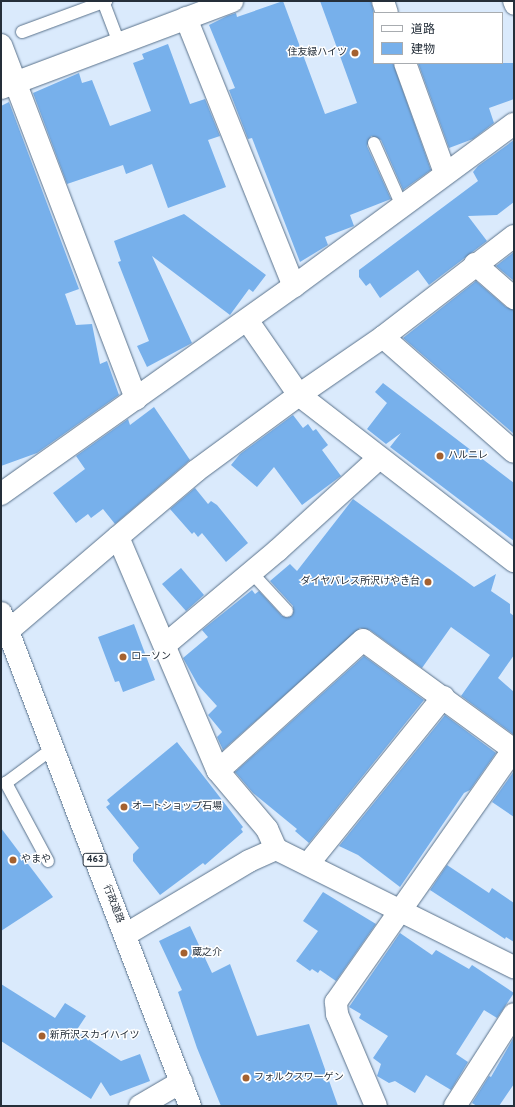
<!DOCTYPE html>
<meta charset="utf-8">
<style>
body{margin:0}
#map{position:relative;width:515px;height:1107px;overflow:hidden;background:#daeafc;font-family:Overpass,"Noto Sans JP",sans-serif}
div>[style]{position:absolute}
.building>*{inset:0;background:#77b0eb}
.roads{filter:drop-shadow(0 0 1px #5a728b) drop-shadow(0 0 1px #5a728b)}
.service>*{height:12px;margin:-6px;padding:0 6px;transform-origin:6px;border-radius:6px;background:#fff}
.pedestrian>*{height:18px;margin:-9px;padding:0 9px;transform-origin:9px;border-radius:9px;background:#fff}
.minor>*{height:22px;margin:-11px;padding:0 11px;transform-origin:11px;border-radius:11px;background:#fff}
.tertiary>*{height:22px;margin:-11px;padding:0 11px;transform-origin:11px;border-radius:11px;background:#fff}
.trunk>*{height:22px;margin:-11px;padding:0 11px;transform-origin:11px;border-radius:11px;background:#fff}
.dots>*{width:11px;height:11px;translate:-50% -50%;box-sizing:border-box;border:2px solid #fff;border-radius:50%}
span{translate:-50% -50%;white-space:nowrap;text-align:center;line-height:1.15;-webkit-text-stroke:3px #fff;paint-order:stroke}
.shield-label span{padding:1px 3px;background:#fff;border:1px solid;border-radius:3px;-webkit-text-stroke-width:0}
.shield-label{font-size:9px;color:#252f3a;font-weight:700}
.poi-label{font-size:10px;color:#252f3a}
.right{translate:-100% -50%;text-align:right}
.left{translate:0 -50%;text-align:left}
.street-label{font-size:10px;color:#252f3a}
.frame{position:absolute;inset:0;border:2px solid #252f3a;pointer-events:none}
.legend{position:absolute;left:373px;top:12px;width:130px;height:52px;box-sizing:border-box;background:#fff;border:1px solid #a8acb0;margin:0;padding:5px 7px;list-style:none;font-size:12px;color:#252f3a}
.legend li{display:flex;align-items:center;gap:8px;height:20px}
.legend b{width:20px;border:1px solid #a8acb0}
</style>
<div id="map">
<div class="building">
<i style="clip-path:polygon(283px 1px,325px 114px,357px 103px,320px 1px,371px 1px,374px 14px,374px 63px,393px 63px,431px 170px,403px 190px,381px 140px,371px 136px,367px 146px,391px 199px,350px 215px,354px 226px,325px 237px,328px 245px,300px 262px,252px 138px,248px 139px,229px 90px,235px 88px,209px 25px,227px 16px,236px 13px,237px 17px)"></i>
<i style="clip-path:polygon(168px 44px,190px 104px,205px 99px,220px 136px,208px 140px,226px 187px,168px 208px,152px 164px,126px 174px,123px 165px,67px 184px,33px 93px,79px 73px,82px 83px,92px 80px,110px 126px,151px 111px,133px 63px,144px 59px,142px 54px)"></i>
<i style="clip-path:polygon(418px 63px,514px 63px,514px 99px,489px 108px,494px 123px,473px 139px,449px 148px)"></i>
<i style="clip-path:polygon(9px 102px,79px 289px,65px 294px,76px 325px,92px 324px,100px 364px,107px 361px,119px 395px,37px 453px,1px 466px,1px 106px)"></i>
<i style="clip-path:polygon(514px 140px,514px 202px,497px 215px,468px 216px,487px 241px,429px 285px,418px 270px,380px 298px,370px 283px,366px 286px,359px 277px,359px 270px,478px 181px,473px 172px,478px 166px)"></i>
<i style="clip-path:polygon(184px 214px,266px 275px,253px 292px,249px 289px,230px 315px,152px 256px,192px 343px,147px 367px,137px 346px,149px 341px,118px 262px,121px 261px,114px 241px)"></i>
<i style="clip-path:polygon(514px 252px,514px 281px,496px 266px)"></i>
<i style="clip-path:polygon(476px 281px,506px 307px,514px 310px,514px 434px,403px 338px)"></i>
<i style="clip-path:polygon(383px 383px,514px 483px,514px 541px,390px 447px,401px 433px,386px 444px,367px 429px,387px 403px,375px 392px)"></i>
<i style="clip-path:polygon(154px 407px,190px 460px,115px 524px,103px 509px,91px 518px,88px 514px,76px 523px,53px 493px,85px 469px,76px 456px,128px 419px,130px 425px)"></i>
<i style="clip-path:polygon(293px 415px,303px 428px,308px 424px,313px 431px,316px 429px,328px 445px,322px 450px,341px 476px,302px 505px,274px 467px,257px 487px,231px 465px,240px 454px)"></i>
<i style="clip-path:polygon(195px 488px,208px 504px,211px 501px,217px 505px,248px 543px,226px 562px,202px 533px,198px 537px,194px 532px,192px 534px,170px 509px)"></i>
<i style="clip-path:polygon(353px 499px,474px 587px,496px 574px,491px 591px,510px 604px,510px 613px,514px 616px,514px 655px,498px 678px,514px 692px,514px 735px,461px 696px,490px 655px,451px 627px,422px 668px,370px 630px,360px 628px,223px 750px,217px 737px,222px 732px,208px 715px,217px 706px,198px 685px,183px 658px,208px 637px,202px 630px,252px 590px,255px 594px,259px 591px,282px 616px,292px 616px,293px 606px,270px 581px,290px 564px,297px 571px)"></i>
<i style="clip-path:polygon(181px 568px,204px 595px,186px 611px,162px 584px)"></i>
<i style="clip-path:polygon(134px 624px,155px 680px,123px 692px,119px 681px,115px 682px,98px 637px)"></i>
<i style="clip-path:polygon(364px 656px,424px 700px,309px 843px,295px 831px,297px 829px,253px 793px,235px 772px)"></i>
<i style="clip-path:polygon(445px 715px,496px 753px,470px 790px,464px 793px,400px 887px,358px 855px,339px 846px)"></i>
<i style="clip-path:polygon(177px 742px,243px 827px,241px 829px,243px 832px,205px 865px,203px 863px,160px 895px,133px 861px,133px 854px,139px 848px,106px 807px,110px 804px,107px 800px)"></i>
<i style="clip-path:polygon(514px 771px,514px 817px,492px 802px)"></i>
<i style="clip-path:polygon(1px 828px,53px 897px,1px 931px)"></i>
<i style="clip-path:polygon(447px 865px,489px 893px,492px 888px,514px 903px,514px 942px,506px 937px,505px 939px,430px 890px)"></i>
<i style="clip-path:polygon(323px 892px,376px 924px,336px 981px,320px 970px,318px 973px,312px 969px,310px 971px,296px 961px,318px 931px,303px 921px)"></i>
<i style="clip-path:polygon(190px 926px,212px 973px,230px 964px,257px 1036px,309px 1024px,338px 1106px,221px 1106px,197px 1048px,178px 992px,182px 990px,159px 941px)"></i>
<i style="clip-path:polygon(400px 933px,432px 955px,436px 950px,469px 969px,472px 965px,514px 993px,497px 1018px,484px 1010px,456px 1054px,468px 1062px,451px 1090px,426px 1075px,415px 1093px,395px 1081px,389px 1083px,377px 1076px,381px 1064px,373px 1058px,388px 1036px,359px 1018px,361px 1014px,349px 1007px)"></i>
<i style="clip-path:polygon(1px 984px,55px 1018px,65px 1003px,86px 1016px,76px 1031px,121px 1061px,140px 1054px,150px 1081px,110px 1096px,101px 1082px,91px 1099px,1px 1041px)"></i>
<i style="clip-path:polygon(514px 1037px,514px 1084px,499px 1106px,477px 1106px,472px 1103px,489px 1076px,491px 1077px)"></i>
</div>
<div class="roads">
<div class="service">
<i style="left:103px;top:1px;width:45px;rotate:69.1deg"></i>
<i style="left:22px;top:32px;width:90px;rotate:-20.3deg"></i>
<i style="left:374px;top:143px;width:69px;rotate:66deg"></i>
<i style="left:251px;top:572px;width:53px;rotate:47.3deg"></i>
<i style="left:48px;top:861px;width:89px;rotate:-118.3deg"></i>
<i style="left:6px;top:783px;width:57px;rotate:-36.5deg"></i>
</div>
<div class="pedestrian">
<i style="left:512px;top:1px;width:5px;rotate:68deg"></i>
</div>
<div class="minor">
<i style="left:383px;top:1px;width:13px;rotate:72deg"></i>
<i style="left:186px;top:18px;width:289px;rotate:68.1deg"></i>
<i style="left:1px;top:45px;width:379px;rotate:69.1deg"></i>
<i style="left:405px;top:63px;width:117px;rotate:70deg"></i>
<i style="left:1px;top:88px;width:247px;rotate:-20.6deg"></i>
<i style="left:514px;top:236px;width:165px;rotate:142.4deg"></i>
<i style="left:383px;top:337px;width:102px;rotate:145.4deg"></i>
<i style="left:299px;top:395px;width:272px;rotate:37.7deg"></i>
<i style="left:475px;top:264px;width:52px;rotate:41.1deg"></i>
<i style="left:247px;top:320px;width:91px;rotate:55.3deg"></i>
<i style="left:299px;top:395px;width:128px;rotate:143.6deg"></i>
<i style="left:196px;top:471px;width:102px;rotate:139.8deg"></i>
<i style="left:118px;top:537px;width:254px;rotate:66.9deg"></i>
<i style="left:218px;top:771px;width:76px;rotate:49.8deg"></i>
<i style="left:267px;top:829px;width:22px;rotate:66deg"></i>
<i style="left:383px;top:337px;width:174px;rotate:41.3deg"></i>
<i style="left:1px;top:494px;width:359px;rotate:-35.4deg"></i>
<i style="left:294px;top:286px;width:273px;rotate:-36.4deg"></i>
<i style="left:1px;top:637px;width:154px;rotate:-40.5deg"></i>
<i style="left:166px;top:644px;width:146px;rotate:-40deg"></i>
<i style="left:278px;top:550px;width:135px;rotate:-42.3deg"></i>
<i style="left:218px;top:771px;width:195px;rotate:-42.1deg"></i>
<i style="left:363px;top:640px;width:187px;rotate:36.1deg"></i>
<i style="left:308px;top:864px;width:215px;rotate:-51deg"></i>
<i style="left:140px;top:1106px;width:48px;rotate:-30.3deg"></i>
<i style="left:376px;top:1106px;width:100px;rotate:-113deg"></i>
<i style="left:337px;top:1014px;width:12px;rotate:-95deg"></i>
<i style="left:336px;top:1002px;width:309px;rotate:-54.9deg"></i>
<i style="left:455px;top:1106px;width:109px;rotate:-57.3deg"></i>
</div>
<div class="tertiary">
<i style="left:125px;top:935px;width:144px;rotate:-30.8deg"></i>
<i style="left:249px;top:861px;width:30px;rotate:-24deg"></i>
<i style="left:276px;top:849px;width:266px;rotate:26.4deg"></i>
</div>
<div class="trunk">
<i style="left:1px;top:613px;width:528px;rotate:69.02deg"></i>
</div>
</div>
<div class="dots">
<i style="left:355px;top:53px;background:#a46130"></i>
<i style="left:440px;top:456px;background:#a46130"></i>
<i style="left:428px;top:582px;background:#a46130"></i>
<i style="left:123px;top:657px;background:#a46130"></i>
<i style="left:124px;top:807px;background:#a46130"></i>
<i style="left:13px;top:860px;background:#a46130"></i>
<i style="left:184px;top:953px;background:#a46130"></i>
<i style="left:42px;top:1036px;background:#a46130"></i>
<i style="left:246px;top:1078px;background:#a46130"></i>
</div>
<div class="shield-label">
<span style="left:95px;top:860px">463</span>
</div>
<div class="poi-label">
<span class="right" style="left:347px;top:53px">住友緑ハイツ</span>
<span class="left" style="left:448px;top:456px">ハルニレ</span>
<span class="right" style="left:420px;top:582px">ダイヤパレス所沢けやき台</span>
<span class="left" style="left:131px;top:657px">ローソン</span>
<span class="left" style="left:132px;top:807px">オートショップ石場</span>
<span class="left" style="left:21px;top:860px">やまや</span>
<span class="left" style="left:192px;top:953px">蔵之介</span>
<span class="left" style="left:50px;top:1036px">新所沢スカイハイツ</span>
<span class="left" style="left:254px;top:1078px">フォルクスワーゲン</span>
</div>
<div class="street-label">
<span style="left:113px;top:904px;rotate:69deg">行政道路</span>
</div>
<div class="frame"></div>
<ul class="legend">
<li><b style="height:5px;background:#fff"></b>道路</li>
<li><b style="height:11px;background:#77b0eb"></b>建物</li>
</ul>
</div>
